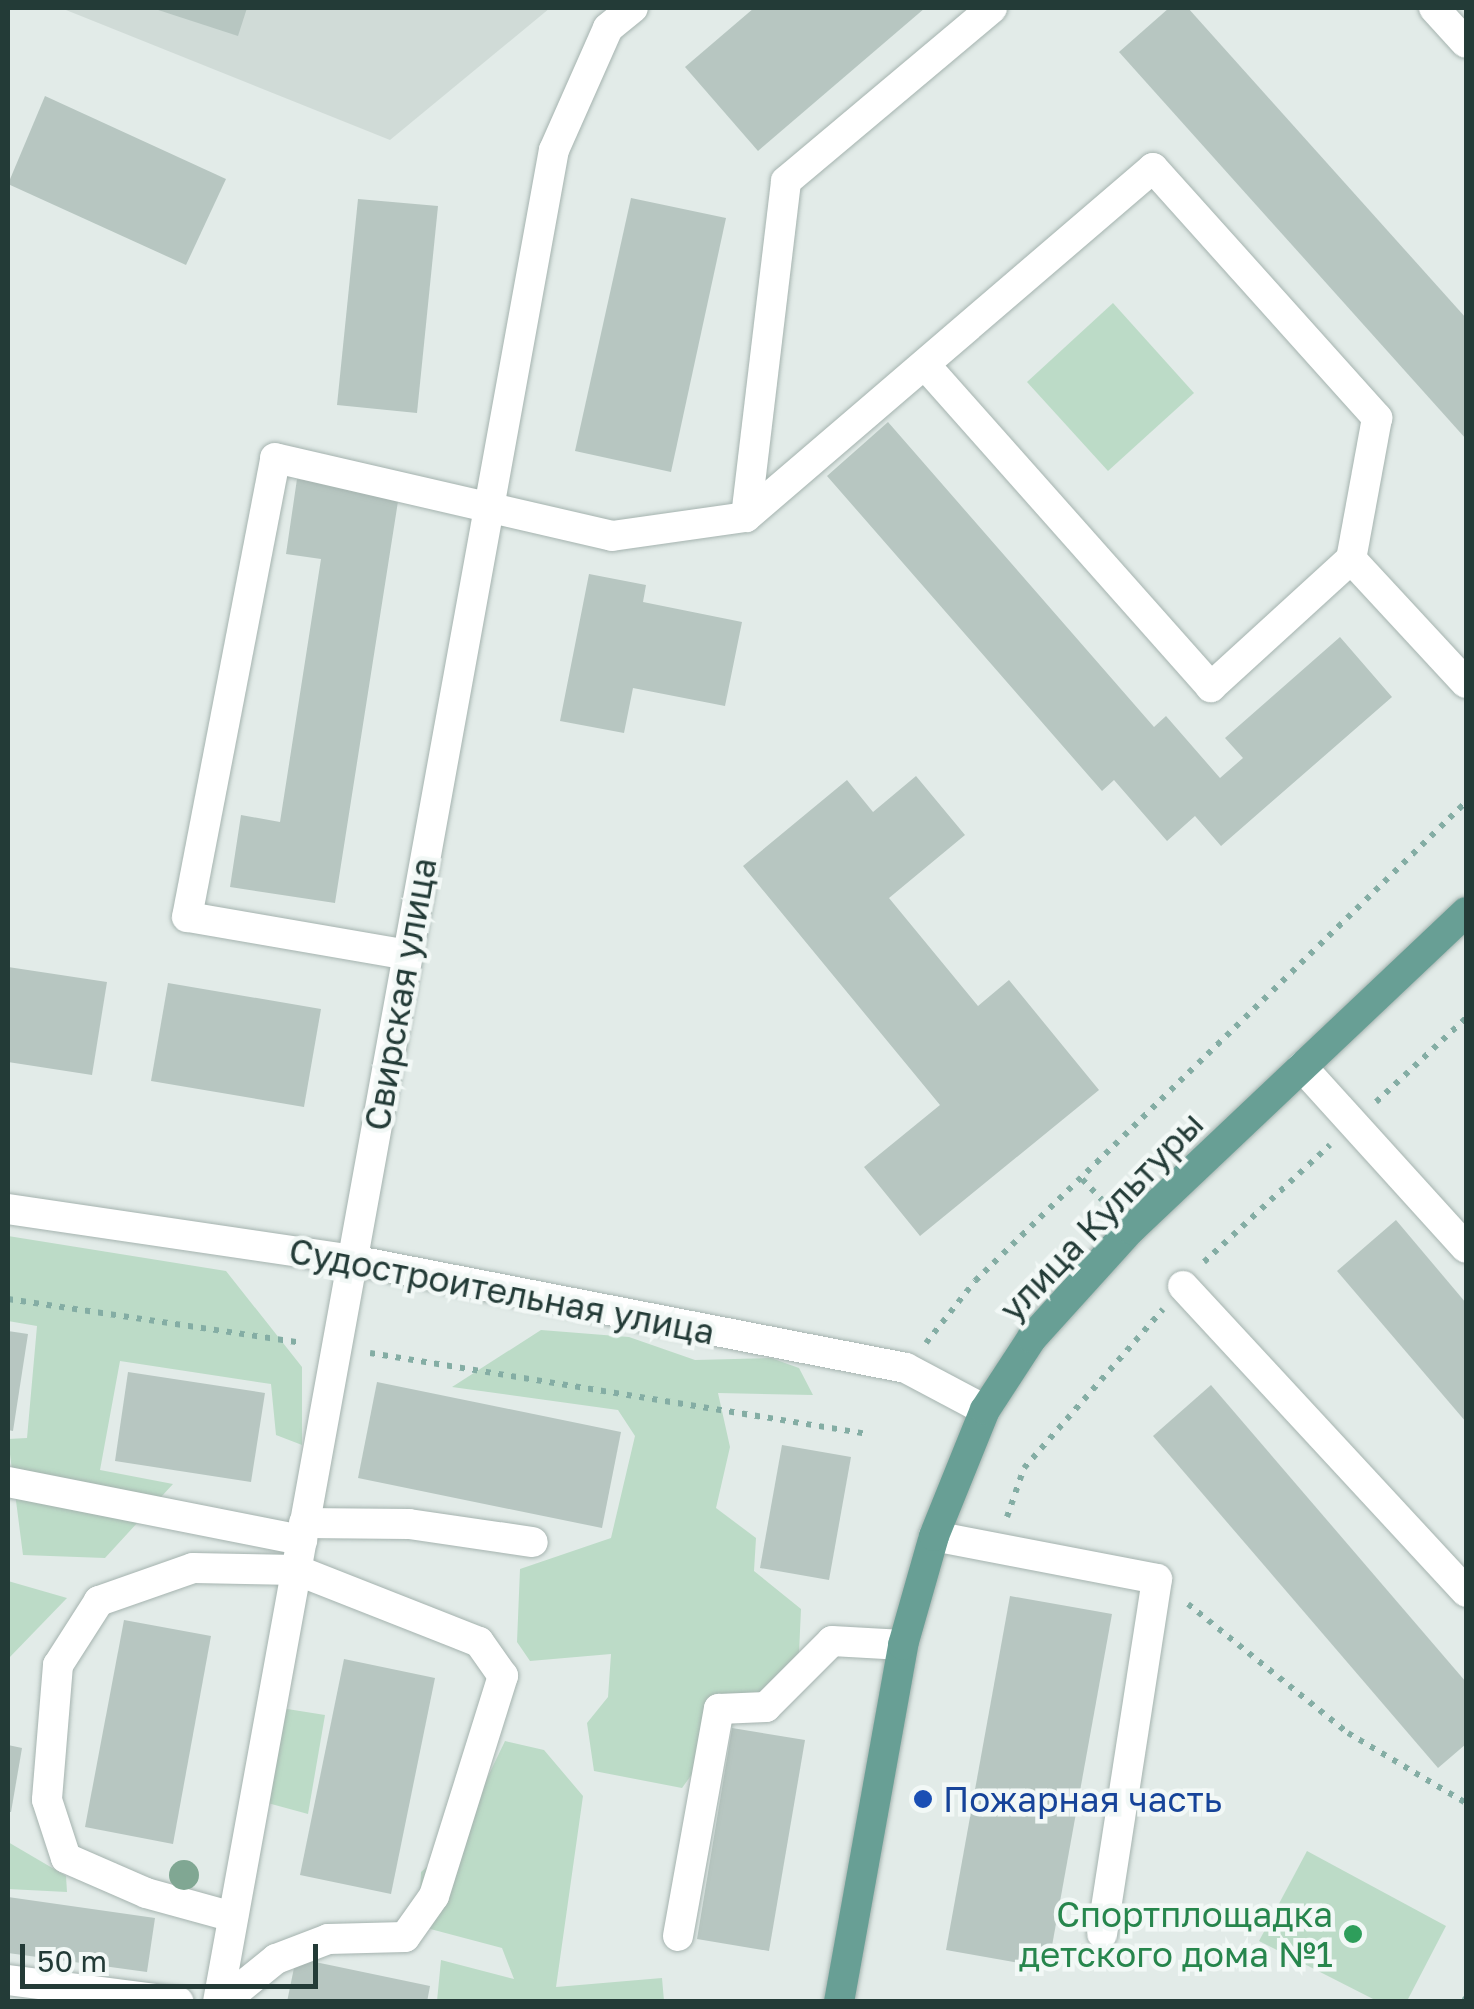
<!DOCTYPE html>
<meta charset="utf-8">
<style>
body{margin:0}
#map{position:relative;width:1474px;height:2009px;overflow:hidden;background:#e2ebe8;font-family:"Golos Text",sans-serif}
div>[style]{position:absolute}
.built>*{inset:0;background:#d0dbd7}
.green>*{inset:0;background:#bcdbc7}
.building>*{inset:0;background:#b7c6c1}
.path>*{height:6px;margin-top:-3px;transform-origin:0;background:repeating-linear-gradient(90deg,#84ada4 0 5px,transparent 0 13px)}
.roads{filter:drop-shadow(0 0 2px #a5b3af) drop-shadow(0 0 2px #a5b3af)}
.minor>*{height:30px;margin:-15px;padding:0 15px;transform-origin:15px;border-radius:15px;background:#fff}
.major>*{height:30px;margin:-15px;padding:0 15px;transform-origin:15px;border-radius:15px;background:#689f95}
.trees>*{width:30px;height:30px;margin:-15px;border-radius:50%;background:#80a793}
.dots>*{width:28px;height:28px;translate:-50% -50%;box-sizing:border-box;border:5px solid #f2f8f6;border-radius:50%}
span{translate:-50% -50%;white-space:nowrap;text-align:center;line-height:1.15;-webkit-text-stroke:9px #f2f8f6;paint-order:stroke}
.street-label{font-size:35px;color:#233b37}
.transit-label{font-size:35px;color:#164399}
.left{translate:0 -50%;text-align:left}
.leisure-label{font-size:35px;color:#27864d}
.right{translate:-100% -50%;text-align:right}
.frame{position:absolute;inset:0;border:10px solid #233b37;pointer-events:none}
.scale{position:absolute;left:20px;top:1944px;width:298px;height:45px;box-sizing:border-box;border:5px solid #233b37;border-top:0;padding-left:12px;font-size:30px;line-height:35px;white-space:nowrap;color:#233b37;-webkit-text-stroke:8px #f2f8f6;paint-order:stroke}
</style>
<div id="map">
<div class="built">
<i style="clip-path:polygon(61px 8px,550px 8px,390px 140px)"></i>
</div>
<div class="green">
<i style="clip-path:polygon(1113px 303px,1194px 393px,1108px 471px,1027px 382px)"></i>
<i style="clip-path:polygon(8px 1236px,226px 1271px,302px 1367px,302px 1445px,276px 1435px,271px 1384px,120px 1361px,100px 1470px,173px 1484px,105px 1558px,23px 1555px,8px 1439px,27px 1438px,37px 1326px,8px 1321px)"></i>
<i style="clip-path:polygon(541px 1330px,629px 1337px,695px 1360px,771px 1358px,799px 1368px,813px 1395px,718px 1393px,730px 1447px,716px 1508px,756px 1538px,754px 1571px,801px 1609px,799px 1653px,729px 1723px,682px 1788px,594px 1771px,587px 1723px,608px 1697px,611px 1654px,530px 1661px,517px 1642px,520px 1569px,611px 1538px,635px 1436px,618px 1410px,452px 1387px)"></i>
<i style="clip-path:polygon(8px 1581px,67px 1598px,8px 1659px)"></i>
<i style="clip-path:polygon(281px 1708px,325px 1715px,308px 1814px,264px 1802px)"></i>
<i style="clip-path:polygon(505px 1741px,544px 1750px,583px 1796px,556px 1987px,662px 1978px,664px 2001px,437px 2001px,441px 1960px,514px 1979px,502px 1948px,419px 1926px,421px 1872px,457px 1841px)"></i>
<i style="clip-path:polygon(8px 1842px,66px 1876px,67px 1892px,8px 1889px)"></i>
<i style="clip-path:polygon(1307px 1851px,1446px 1926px,1407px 2001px,1377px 2001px,1259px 1941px)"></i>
</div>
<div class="building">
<i style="clip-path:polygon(152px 8px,247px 8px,238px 36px)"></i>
<i style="clip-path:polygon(754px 8px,925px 8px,758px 151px,685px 67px)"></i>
<i style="clip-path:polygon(1169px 8px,1188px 8px,1466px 318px,1466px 439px,1119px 52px)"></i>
<i style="clip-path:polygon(45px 96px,226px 179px,186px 265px,8px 184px)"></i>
<i style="clip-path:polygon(631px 198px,726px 218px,671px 472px,575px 451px)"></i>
<i style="clip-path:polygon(358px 199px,438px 206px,417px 413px,337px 405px)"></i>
<i style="clip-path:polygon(888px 422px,1154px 727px,1166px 716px,1220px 778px,1243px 758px,1225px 738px,1340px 637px,1392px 697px,1221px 846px,1195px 816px,1167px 841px,1114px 780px,1102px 791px,827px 476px)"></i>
<i style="clip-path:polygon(297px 479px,399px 495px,335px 903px,230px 887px,241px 815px,280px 822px,321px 559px,286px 554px)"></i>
<i style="clip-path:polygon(589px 574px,646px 585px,643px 602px,742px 622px,725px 706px,633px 688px,624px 733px,560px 721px)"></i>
<i style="clip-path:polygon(916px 776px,965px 835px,889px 898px,978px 1006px,1009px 980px,1099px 1090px,920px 1236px,864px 1167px,940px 1105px,743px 866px,847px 780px,873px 812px)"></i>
<i style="clip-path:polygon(8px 967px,107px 982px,92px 1075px,8px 1062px)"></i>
<i style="clip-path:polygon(168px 983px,321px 1009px,304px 1107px,151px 1081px)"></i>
<i style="clip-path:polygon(1396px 1220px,1466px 1303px,1466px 1422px,1337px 1271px)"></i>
<i style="clip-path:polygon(8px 1331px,28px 1334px,13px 1431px,8px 1430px)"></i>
<i style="clip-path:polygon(128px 1372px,265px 1393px,251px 1482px,115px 1461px)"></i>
<i style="clip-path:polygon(377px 1382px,621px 1432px,602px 1528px,358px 1478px)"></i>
<i style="clip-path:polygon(1211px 1385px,1466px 1682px,1466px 1744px,1438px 1768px,1153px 1436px)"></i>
<i style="clip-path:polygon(782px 1445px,851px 1457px,829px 1580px,760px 1568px)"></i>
<i style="clip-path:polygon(1010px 1596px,1112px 1614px,1048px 1968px,946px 1950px)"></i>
<i style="clip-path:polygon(124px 1620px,211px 1636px,173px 1844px,85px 1827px)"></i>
<i style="clip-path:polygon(344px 1659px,435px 1678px,391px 1894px,300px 1875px)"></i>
<i style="clip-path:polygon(732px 1728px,805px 1740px,769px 1951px,697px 1939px)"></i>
<i style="clip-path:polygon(8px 1745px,22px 1748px,11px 1812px,8px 1812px)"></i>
<i style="clip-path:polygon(8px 1897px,155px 1918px,147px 1972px,8px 1953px)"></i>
<i style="clip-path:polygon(296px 1958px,430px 1986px,427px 2002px,287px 2002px)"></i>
</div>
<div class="path">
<i style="left:1376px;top:1102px;width:123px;rotate:-43deg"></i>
<i style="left:1082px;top:1179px;width:39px;rotate:46deg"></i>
<i style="left:1204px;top:1262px;width:172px;rotate:-42.9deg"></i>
<i style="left:8px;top:1299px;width:298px;rotate:8.5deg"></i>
<i style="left:926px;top:1343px;width:79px;rotate:-51.7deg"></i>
<i style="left:975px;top:1281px;width:686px;rotate:-44.29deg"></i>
<i style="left:370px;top:1353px;width:505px;rotate:9.24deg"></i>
<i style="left:1007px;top:1517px;width:52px;rotate:-70.9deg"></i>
<i style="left:1024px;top:1468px;width:211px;rotate:-48.8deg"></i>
<i style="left:1188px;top:1604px;width:206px;rotate:38.9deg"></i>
<i style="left:1348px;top:1733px;width:137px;rotate:30.7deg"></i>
<i style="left:1464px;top:2002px;width:5px;rotate:-68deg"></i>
</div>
<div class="roads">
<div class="minor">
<i style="left:1434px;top:8px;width:47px;rotate:47.6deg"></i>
<i style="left:746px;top:517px;width:338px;rotate:-83.2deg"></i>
<i style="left:786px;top:181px;width:269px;rotate:-40deg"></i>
<i style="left:1351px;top:559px;width:169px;rotate:47.2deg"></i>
<i style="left:408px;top:955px;width:224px;rotate:-170.2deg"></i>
<i style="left:187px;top:917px;width:467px;rotate:-79.1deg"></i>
<i style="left:275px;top:458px;width:346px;rotate:13deg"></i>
<i style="left:612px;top:536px;width:135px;rotate:-8.1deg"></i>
<i style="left:746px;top:517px;width:536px;rotate:-40.61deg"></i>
<i style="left:1153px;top:168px;width:336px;rotate:48.1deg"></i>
<i style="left:1377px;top:418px;width:143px;rotate:100.4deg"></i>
<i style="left:1351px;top:559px;width:190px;rotate:137.6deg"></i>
<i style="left:1211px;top:687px;width:431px;rotate:-131.6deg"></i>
<i style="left:1302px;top:1067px;width:244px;rotate:47.8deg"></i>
<i style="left:8px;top:1209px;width:348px;rotate:8.4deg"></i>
<i style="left:352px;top:1260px;width:564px;rotate:11.03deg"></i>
<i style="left:906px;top:1368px;width:89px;rotate:28deg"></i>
<i style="left:1183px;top:1286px;width:417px;rotate:47.2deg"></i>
<i style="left:8px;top:1482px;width:300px;rotate:11.2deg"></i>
<i style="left:304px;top:1523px;width:105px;rotate:0.5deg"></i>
<i style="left:409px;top:1524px;width:125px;rotate:8.3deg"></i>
<i style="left:934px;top:1536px;width:227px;rotate:10.9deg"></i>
<i style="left:1157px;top:1579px;width:359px;rotate:98.8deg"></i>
<i style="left:678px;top:1936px;width:231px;rotate:-79.8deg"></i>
<i style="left:719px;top:1709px;width:47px;rotate:-2.4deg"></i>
<i style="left:766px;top:1707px;width:93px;rotate:-45deg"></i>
<i style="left:832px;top:1641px;width:71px;rotate:3.2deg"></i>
<i style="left:8px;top:1980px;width:172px;rotate:7.3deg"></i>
<i style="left:218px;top:2002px;width:1882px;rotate:-79.72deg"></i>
<i style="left:554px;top:150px;width:133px;rotate:-66.1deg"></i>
<i style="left:608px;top:28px;width:32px;rotate:-39deg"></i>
<i style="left:223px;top:2002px;width:68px;rotate:-39.1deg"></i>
<i style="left:276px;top:1959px;width:56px;rotate:-21deg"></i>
<i style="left:328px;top:1939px;width:77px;rotate:-1.5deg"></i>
<i style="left:405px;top:1937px;width:50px;rotate:-54.7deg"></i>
<i style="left:434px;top:1896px;width:231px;rotate:-72.6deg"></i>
<i style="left:503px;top:1676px;width:42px;rotate:-125.2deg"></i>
<i style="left:479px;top:1642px;width:197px;rotate:-158.5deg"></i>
<i style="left:296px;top:1570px;width:103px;rotate:-178.9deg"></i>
<i style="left:193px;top:1568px;width:100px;rotate:160.7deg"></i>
<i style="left:99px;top:1601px;width:76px;rotate:122.6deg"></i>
<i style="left:58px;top:1665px;width:135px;rotate:94.7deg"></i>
<i style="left:47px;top:1800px;width:61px;rotate:71.9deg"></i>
<i style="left:66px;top:1858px;width:87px;rotate:23.6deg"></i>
<i style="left:146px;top:1893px;width:90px;rotate:15.4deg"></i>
</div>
<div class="major">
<i style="left:839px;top:2002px;width:363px;rotate:-79.8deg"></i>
<i style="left:903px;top:1645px;width:113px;rotate:-74.1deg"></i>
<i style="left:934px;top:1536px;width:136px;rotate:-68deg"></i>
<i style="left:985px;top:1410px;width:86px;rotate:-56.9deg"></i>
<i style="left:1032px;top:1338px;width:147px;rotate:-47.8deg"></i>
<i style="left:1131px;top:1229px;width:461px;rotate:-43.4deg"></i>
</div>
</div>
<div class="trees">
<i style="left:184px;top:1875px"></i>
</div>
<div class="dots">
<i style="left:923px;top:1799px;background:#1a4fb4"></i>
<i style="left:1353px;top:1934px;background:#2e9e5b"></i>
</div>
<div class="street-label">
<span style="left:400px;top:994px;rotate:-80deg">Свирская улица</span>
<span style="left:1101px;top:1216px;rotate:-46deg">улица Культуры</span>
<span style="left:502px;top:1291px;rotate:11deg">Судостроительная улица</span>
</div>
<div class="transit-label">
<span class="left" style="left:943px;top:1799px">Пожарная часть</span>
</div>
<div class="leisure-label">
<span class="right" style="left:1333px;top:1934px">Спортплощадка<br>детского дома №1</span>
</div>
<div class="frame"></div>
<div class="scale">50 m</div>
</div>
